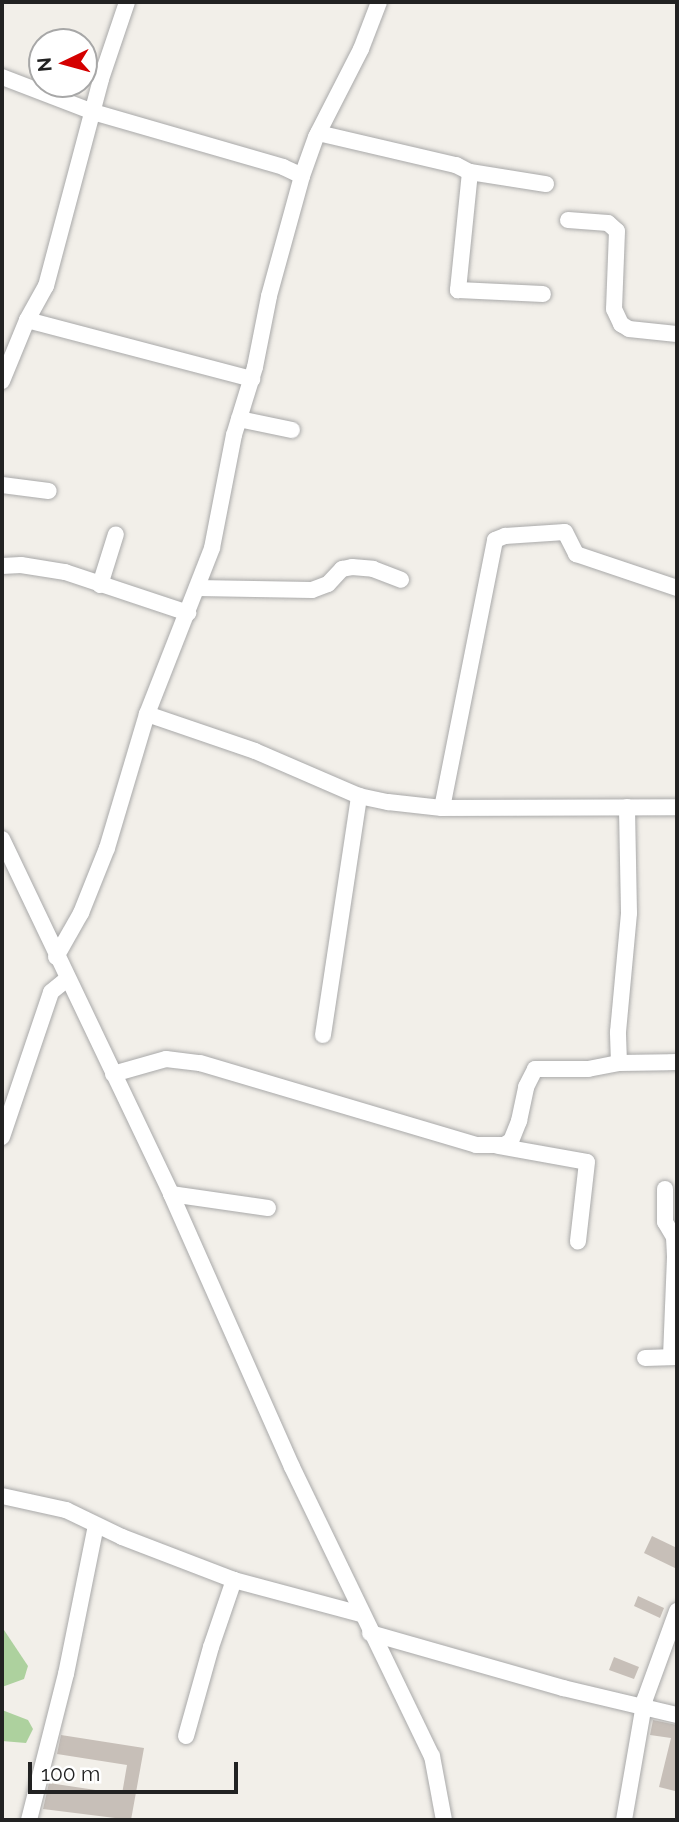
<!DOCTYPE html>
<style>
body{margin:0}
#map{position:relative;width:679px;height:1822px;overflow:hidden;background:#f2efe9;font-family:Raleway,sans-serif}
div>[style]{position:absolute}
.forest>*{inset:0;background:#add19e}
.building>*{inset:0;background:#c7bfb8}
.roads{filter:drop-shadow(0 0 2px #a9a9a9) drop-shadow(0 0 2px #a9a9a9)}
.minor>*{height:16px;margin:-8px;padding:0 8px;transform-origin:8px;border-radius:8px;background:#fff}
span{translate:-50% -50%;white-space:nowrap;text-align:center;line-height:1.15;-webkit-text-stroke:5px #fff;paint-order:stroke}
.frame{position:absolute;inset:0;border:4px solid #222;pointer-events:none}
.north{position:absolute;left:28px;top:28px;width:70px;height:70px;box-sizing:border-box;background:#fff;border:2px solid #a7a7a7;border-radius:50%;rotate:265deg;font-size:19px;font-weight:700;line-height:28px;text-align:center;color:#222}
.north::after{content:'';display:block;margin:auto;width:24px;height:32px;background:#d40000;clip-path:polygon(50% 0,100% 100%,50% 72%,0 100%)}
.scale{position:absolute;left:28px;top:1762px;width:210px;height:32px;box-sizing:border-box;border:4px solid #222;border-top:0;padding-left:9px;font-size:21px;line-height:24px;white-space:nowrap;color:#222;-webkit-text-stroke:5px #fff;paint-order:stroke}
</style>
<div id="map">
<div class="forest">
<i style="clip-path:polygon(2px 1627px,28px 1666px,24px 1679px,2px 1687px)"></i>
<i style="clip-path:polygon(2px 1710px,28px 1720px,33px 1729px,26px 1743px,2px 1741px)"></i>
</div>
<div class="building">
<i style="clip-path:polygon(652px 1536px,677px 1548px,677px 1569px,644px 1553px)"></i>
<i style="clip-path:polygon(638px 1596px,664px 1608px,660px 1618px,634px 1606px)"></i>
<i style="clip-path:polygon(614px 1657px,639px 1667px,634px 1679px,609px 1670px)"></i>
<i style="clip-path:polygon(653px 1720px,677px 1725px,675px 1791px,659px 1787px,671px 1738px,650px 1735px)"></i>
<i style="clip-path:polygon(61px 1735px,144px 1748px,131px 1820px,43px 1809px,49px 1783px,122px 1794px,127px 1765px,57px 1754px)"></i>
</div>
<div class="roads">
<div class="minor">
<i style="left:2px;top:77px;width:97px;rotate:21deg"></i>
<i style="left:93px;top:112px;width:198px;rotate:16.1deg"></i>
<i style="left:283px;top:167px;width:21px;rotate:25deg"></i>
<i style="left:318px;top:133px;width:142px;rotate:13.1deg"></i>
<i style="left:456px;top:165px;width:16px;rotate:27deg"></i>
<i style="left:470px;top:172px;width:77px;rotate:9deg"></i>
<i style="left:470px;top:172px;width:119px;rotate:95.8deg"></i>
<i style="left:458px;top:290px;width:85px;rotate:2.7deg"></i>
<i style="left:568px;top:220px;width:40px;rotate:4.3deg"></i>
<i style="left:608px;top:223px;width:12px;rotate:42deg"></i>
<i style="left:617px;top:231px;width:78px;rotate:92.2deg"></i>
<i style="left:614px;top:309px;width:17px;rotate:65deg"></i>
<i style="left:621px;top:324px;width:9px;rotate:32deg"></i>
<i style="left:629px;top:329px;width:48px;rotate:5.9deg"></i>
<i style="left:27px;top:320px;width:233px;rotate:14.7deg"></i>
<i style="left:2px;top:381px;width:66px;rotate:-67.7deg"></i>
<i style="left:27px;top:320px;width:39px;rotate:-61deg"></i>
<i style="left:46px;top:286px;width:214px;rotate:-75.1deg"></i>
<i style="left:101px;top:79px;width:81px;rotate:-71.3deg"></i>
<i style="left:239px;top:419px;width:54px;rotate:11.7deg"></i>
<i style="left:2px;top:485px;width:47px;rotate:7.3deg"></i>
<i style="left:2px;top:566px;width:19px;rotate:-3deg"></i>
<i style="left:21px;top:565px;width:45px;rotate:9deg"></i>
<i style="left:65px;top:572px;width:130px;rotate:18.4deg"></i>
<i style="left:100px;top:585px;width:53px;rotate:-72.6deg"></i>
<i style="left:197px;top:588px;width:115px;rotate:1deg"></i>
<i style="left:312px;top:590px;width:17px;rotate:-21deg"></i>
<i style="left:328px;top:584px;width:21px;rotate:-47deg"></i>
<i style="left:342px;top:569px;width:10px;rotate:-11deg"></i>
<i style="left:352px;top:567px;width:21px;rotate:5deg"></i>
<i style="left:373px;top:569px;width:30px;rotate:21deg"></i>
<i style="left:147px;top:714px;width:114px;rotate:18.9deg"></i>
<i style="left:255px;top:751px;width:113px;rotate:23.4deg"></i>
<i style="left:359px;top:796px;width:30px;rotate:12deg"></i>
<i style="left:388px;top:802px;width:54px;rotate:6.3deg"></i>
<i style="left:442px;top:808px;width:235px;rotate:-0.2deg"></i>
<i style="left:442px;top:808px;width:273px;rotate:-78.8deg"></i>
<i style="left:495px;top:540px;width:11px;rotate:-22deg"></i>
<i style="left:505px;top:536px;width:60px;rotate:-3.8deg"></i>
<i style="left:565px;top:532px;width:25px;rotate:63deg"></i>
<i style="left:576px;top:554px;width:107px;rotate:18.6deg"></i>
<i style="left:2px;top:839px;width:393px;rotate:64.5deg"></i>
<i style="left:171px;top:1194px;width:299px;rotate:66.1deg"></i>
<i style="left:292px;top:1467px;width:321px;rotate:64.2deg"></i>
<i style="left:432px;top:1756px;width:65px;rotate:79.4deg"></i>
<i style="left:56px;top:957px;width:51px;rotate:-60.4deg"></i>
<i style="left:81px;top:913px;width:70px;rotate:-68.2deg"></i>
<i style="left:107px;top:848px;width:140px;rotate:-73.4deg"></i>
<i style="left:147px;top:714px;width:178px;rotate:-68.6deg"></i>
<i style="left:212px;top:548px;width:115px;rotate:-79deg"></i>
<i style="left:234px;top:435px;width:71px;rotate:-72.8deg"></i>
<i style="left:255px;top:367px;width:72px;rotate:-78.8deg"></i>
<i style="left:269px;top:296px;width:124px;rotate:-74.6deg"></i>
<i style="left:302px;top:176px;width:41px;rotate:-70.3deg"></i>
<i style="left:316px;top:137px;width:99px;rotate:-62.9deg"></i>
<i style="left:361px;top:49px;width:50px;rotate:-69deg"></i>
<i style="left:323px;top:1035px;width:242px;rotate:-81.4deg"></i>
<i style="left:619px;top:1063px;width:58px;rotate:-1deg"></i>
<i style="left:113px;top:1074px;width:55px;rotate:-15.8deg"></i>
<i style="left:166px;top:1059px;width:34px;rotate:7deg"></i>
<i style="left:200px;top:1063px;width:288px;rotate:16.5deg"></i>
<i style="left:476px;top:1145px;width:28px"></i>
<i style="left:504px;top:1145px;width:8px;rotate:-30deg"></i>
<i style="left:511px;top:1141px;width:22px;rotate:-68deg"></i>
<i style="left:519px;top:1121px;width:35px;rotate:-78deg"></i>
<i style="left:526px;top:1087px;width:20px;rotate:-63deg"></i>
<i style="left:535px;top:1069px;width:53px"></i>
<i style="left:588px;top:1069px;width:32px;rotate:-11deg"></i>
<i style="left:619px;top:1063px;width:31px;rotate:-92deg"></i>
<i style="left:618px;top:1032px;width:120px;rotate:-84.7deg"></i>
<i style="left:629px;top:913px;width:106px;rotate:-91.1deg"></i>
<i style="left:2px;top:1137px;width:153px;rotate:-71.3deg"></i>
<i style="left:51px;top:992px;width:21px;rotate:-39deg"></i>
<i style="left:498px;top:1146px;width:90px;rotate:10.2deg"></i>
<i style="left:587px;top:1162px;width:80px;rotate:96.5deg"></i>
<i style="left:665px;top:1189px;width:33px;rotate:90deg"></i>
<i style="left:665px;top:1222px;width:17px;rotate:59deg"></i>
<i style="left:674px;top:1237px;width:20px;rotate:87deg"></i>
<i style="left:675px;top:1257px;width:100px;rotate:92.3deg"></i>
<i style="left:171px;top:1194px;width:98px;rotate:8.2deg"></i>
<i style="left:645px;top:1358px;width:32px;rotate:-2deg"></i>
<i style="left:2px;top:1496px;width:66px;rotate:12.3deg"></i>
<i style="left:66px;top:1510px;width:62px;rotate:25.7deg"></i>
<i style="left:122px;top:1537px;width:120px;rotate:21deg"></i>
<i style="left:234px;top:1580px;width:131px;rotate:15deg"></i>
<i style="left:370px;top:1633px;width:201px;rotate:15.9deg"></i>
<i style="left:563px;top:1688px;width:117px;rotate:13.3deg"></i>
<i style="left:186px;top:1736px;width:92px;rotate:-74.3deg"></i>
<i style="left:211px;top:1647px;width:71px;rotate:-71.1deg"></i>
<i style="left:29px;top:1820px;width:151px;rotate:-75.8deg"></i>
<i style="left:66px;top:1674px;width:152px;rotate:-78.6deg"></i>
<i style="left:624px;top:1820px;width:123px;rotate:-80.2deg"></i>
<i style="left:645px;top:1699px;width:94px;rotate:-70deg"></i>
</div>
</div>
<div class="frame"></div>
<div class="north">N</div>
<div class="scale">100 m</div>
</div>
